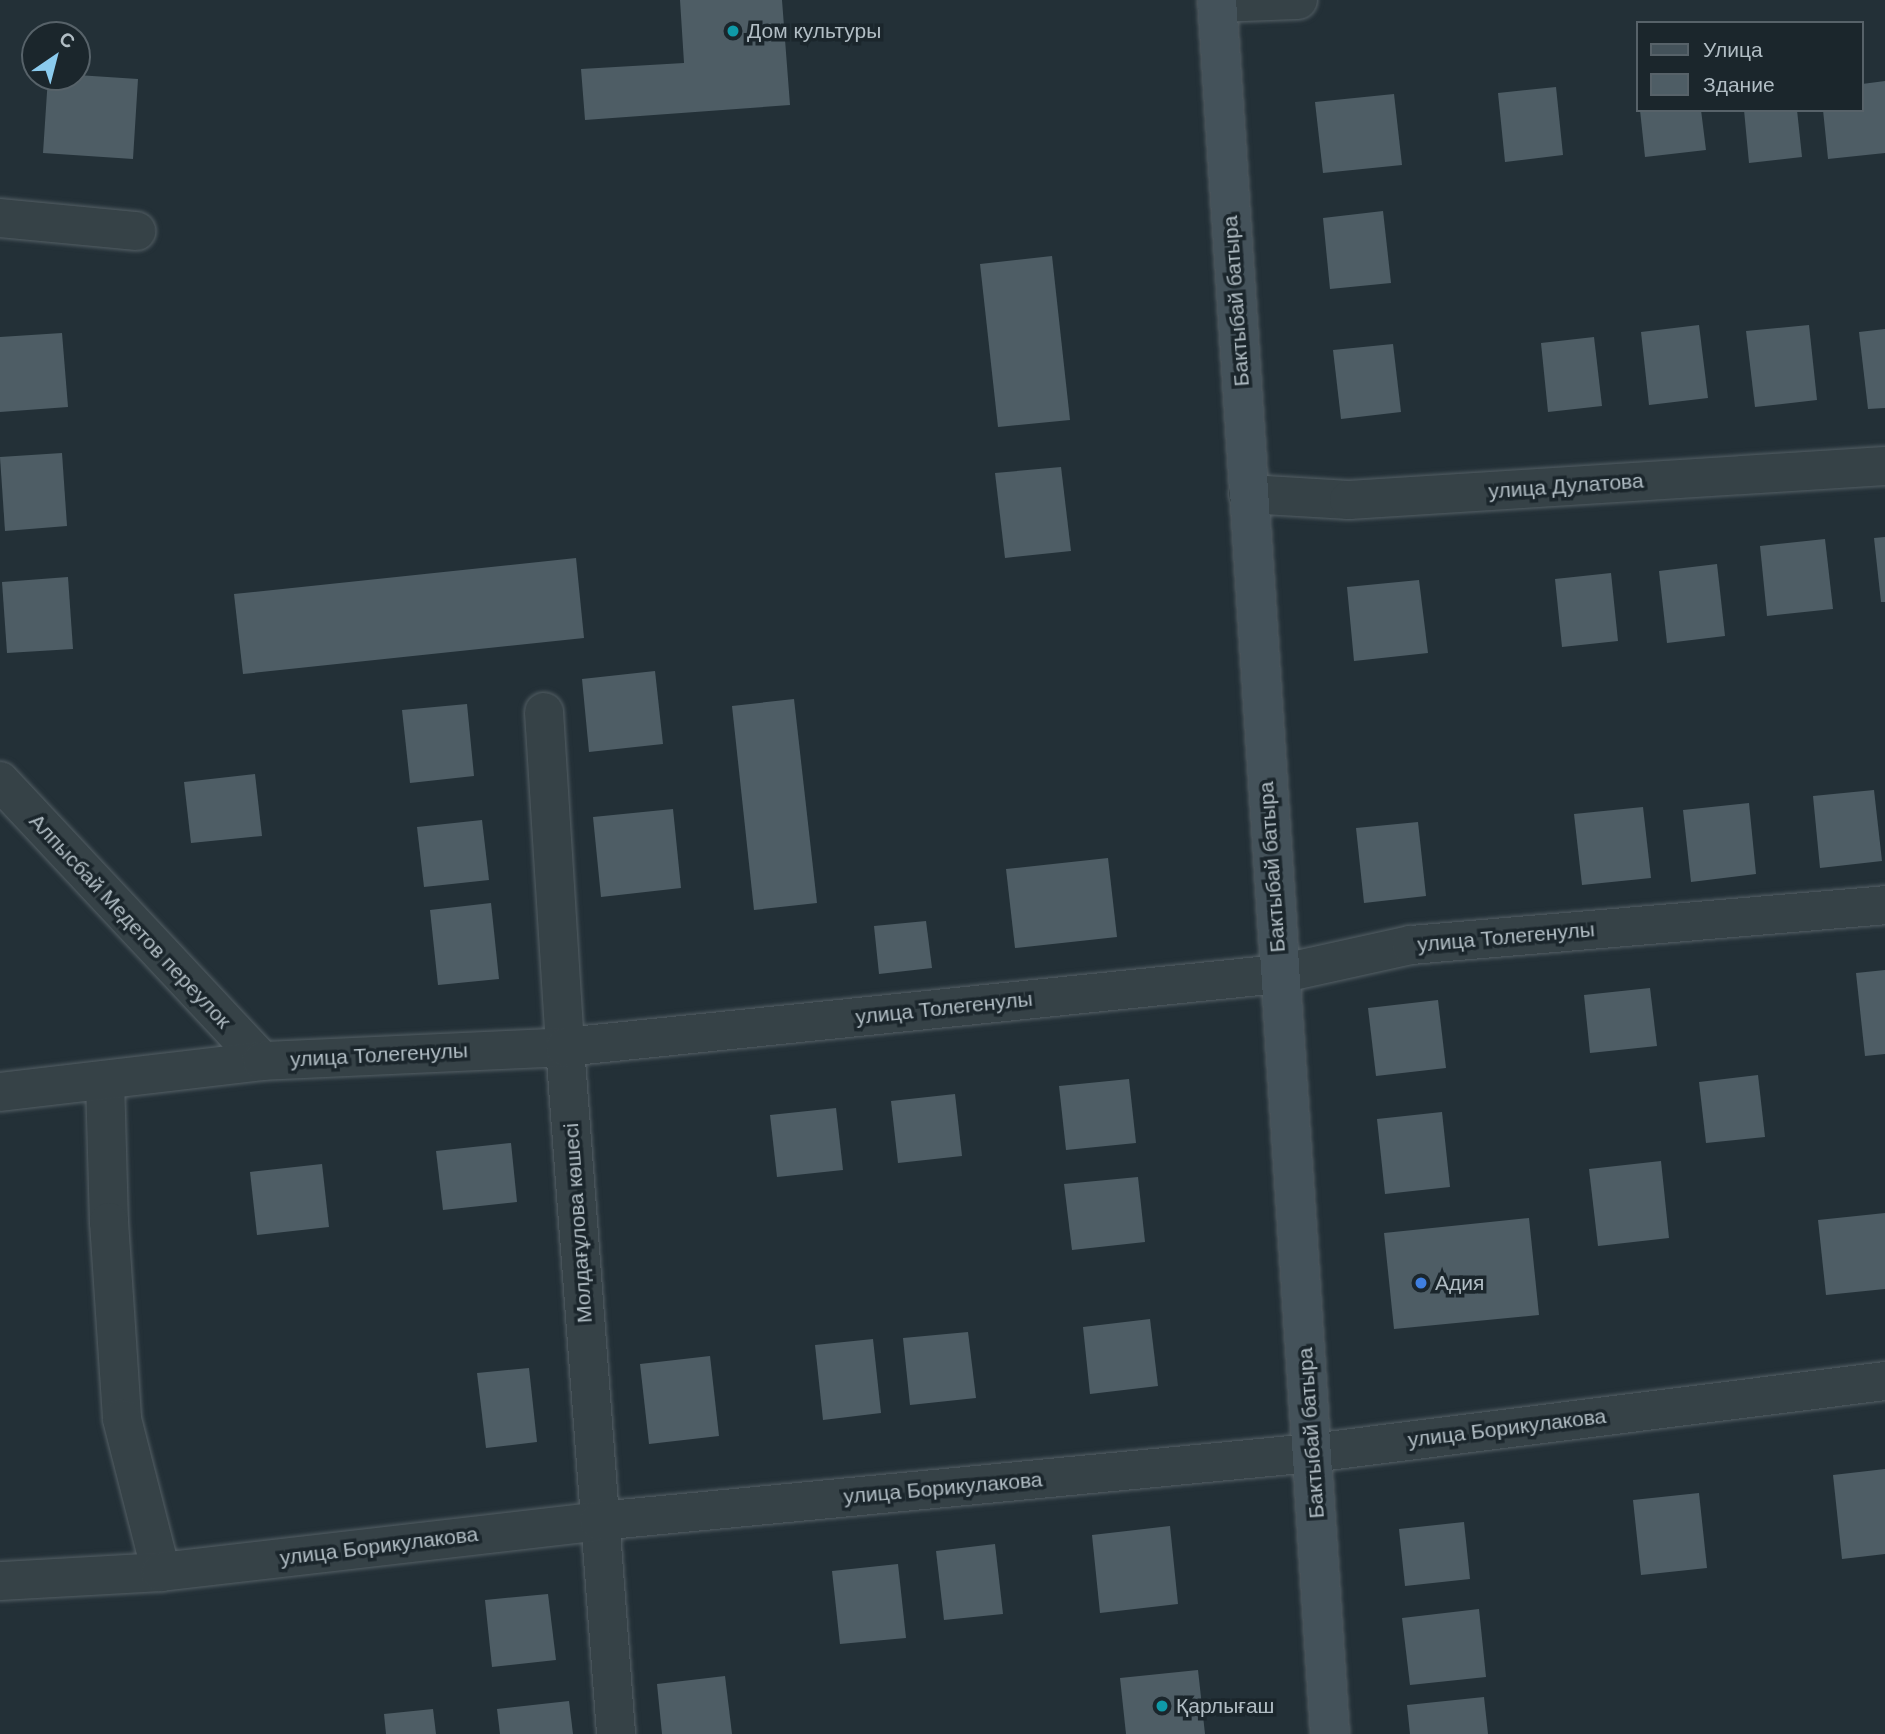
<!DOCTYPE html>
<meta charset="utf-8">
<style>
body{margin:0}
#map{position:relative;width:1885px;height:1734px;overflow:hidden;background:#233037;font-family:Arial,sans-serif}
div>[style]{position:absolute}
.building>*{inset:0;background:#4e5d65}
.roads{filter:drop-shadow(0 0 2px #545f65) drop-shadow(0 0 2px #545f65)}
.street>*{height:38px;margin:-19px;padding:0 19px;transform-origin:19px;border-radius:19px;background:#364247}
.secondary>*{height:38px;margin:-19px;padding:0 19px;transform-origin:19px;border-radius:19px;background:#44525a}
.dots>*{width:19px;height:19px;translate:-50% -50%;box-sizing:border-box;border:4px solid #1b262c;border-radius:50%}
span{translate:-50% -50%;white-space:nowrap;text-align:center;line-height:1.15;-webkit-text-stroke:7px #1b262c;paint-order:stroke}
.poi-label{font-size:21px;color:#b1bdc4}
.left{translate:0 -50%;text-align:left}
.street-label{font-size:21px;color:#b1bdc4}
.legend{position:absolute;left:1636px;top:21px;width:228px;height:91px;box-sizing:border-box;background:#1b262c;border:2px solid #576269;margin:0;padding:9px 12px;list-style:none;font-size:21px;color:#b1bdc4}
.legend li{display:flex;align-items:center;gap:14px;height:35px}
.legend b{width:35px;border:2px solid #576269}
.north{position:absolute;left:21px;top:21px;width:70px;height:70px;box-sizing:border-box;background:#1b262c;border:2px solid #576269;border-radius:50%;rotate:35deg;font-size:19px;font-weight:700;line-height:28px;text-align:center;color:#b1bdc4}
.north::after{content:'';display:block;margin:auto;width:24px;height:32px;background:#8bcbee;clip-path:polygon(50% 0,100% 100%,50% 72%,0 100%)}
</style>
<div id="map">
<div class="building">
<i style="clip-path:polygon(680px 0,782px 0,790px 105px,585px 120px,581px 69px,684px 63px)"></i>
<i style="clip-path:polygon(77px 75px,138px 79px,133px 159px,43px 153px,48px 77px,77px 77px)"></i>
<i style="clip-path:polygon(1885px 81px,1885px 153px,1828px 159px,1823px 110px,1862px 110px,1862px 84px)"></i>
<i style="clip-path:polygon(1556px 87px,1563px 155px,1505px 162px,1498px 93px)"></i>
<i style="clip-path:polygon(1394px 94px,1402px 165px,1323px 173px,1315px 102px)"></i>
<i style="clip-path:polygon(1640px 110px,1701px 110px,1706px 150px,1645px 157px)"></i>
<i style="clip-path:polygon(1744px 110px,1797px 110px,1802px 157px,1749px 163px)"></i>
<i style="clip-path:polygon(1383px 211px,1391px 283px,1330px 289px,1323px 218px)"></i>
<i style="clip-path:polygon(1052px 256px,1070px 420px,998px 427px,980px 264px)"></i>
<i style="clip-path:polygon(1699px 325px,1708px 398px,1649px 405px,1641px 332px)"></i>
<i style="clip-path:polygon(1809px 325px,1817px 400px,1755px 407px,1746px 331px)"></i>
<i style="clip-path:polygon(1885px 329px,1885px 408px,1868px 409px,1859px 332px)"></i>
<i style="clip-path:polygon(62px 333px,68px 407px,0 412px,0 337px)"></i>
<i style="clip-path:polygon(1594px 337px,1602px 406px,1548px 412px,1541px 343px)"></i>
<i style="clip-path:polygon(1393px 344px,1401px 412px,1341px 419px,1333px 350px)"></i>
<i style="clip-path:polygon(62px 453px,67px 526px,5px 531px,0 457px)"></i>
<i style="clip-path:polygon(1061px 467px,1071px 551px,1005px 558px,995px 473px)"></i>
<i style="clip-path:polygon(1885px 537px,1885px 602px,1881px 602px,1874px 538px)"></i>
<i style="clip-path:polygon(1825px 539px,1833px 609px,1767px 616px,1760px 546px)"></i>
<i style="clip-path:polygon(576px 558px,584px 638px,243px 674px,234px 594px)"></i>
<i style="clip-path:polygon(1717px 564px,1725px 636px,1667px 643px,1659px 571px)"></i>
<i style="clip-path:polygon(1611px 573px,1618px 641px,1562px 647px,1555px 579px)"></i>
<i style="clip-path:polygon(68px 577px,73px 649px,7px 653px,2px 582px)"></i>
<i style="clip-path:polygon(1419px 580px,1428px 653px,1354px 661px,1347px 587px)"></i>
<i style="clip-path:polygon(655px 671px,663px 744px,589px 752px,582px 679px)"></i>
<i style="clip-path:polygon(794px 699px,817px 903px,754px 910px,732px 706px)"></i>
<i style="clip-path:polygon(467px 704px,474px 776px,410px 783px,402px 710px)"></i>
<i style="clip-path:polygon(255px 774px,262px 836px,191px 843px,184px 782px)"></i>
<i style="clip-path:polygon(1874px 790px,1882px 861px,1820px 868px,1813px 796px)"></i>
<i style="clip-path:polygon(1749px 803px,1756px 874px,1691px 882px,1683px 810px)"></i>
<i style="clip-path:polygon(1643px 807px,1651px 878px,1582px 885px,1574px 814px)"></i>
<i style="clip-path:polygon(673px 809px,681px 888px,601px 897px,593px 817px)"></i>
<i style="clip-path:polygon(482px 820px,489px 880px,424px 887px,417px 827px)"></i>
<i style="clip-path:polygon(1418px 822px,1426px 896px,1364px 903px,1356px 828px)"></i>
<i style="clip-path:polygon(1108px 858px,1117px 937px,1015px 948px,1006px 869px)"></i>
<i style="clip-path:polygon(491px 903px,499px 979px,438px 985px,430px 910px)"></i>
<i style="clip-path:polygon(926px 921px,932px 968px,879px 974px,874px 926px)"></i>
<i style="clip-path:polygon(1885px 970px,1885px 1054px,1865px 1056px,1856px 973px)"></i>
<i style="clip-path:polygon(1650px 988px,1657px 1046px,1590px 1053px,1584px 995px)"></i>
<i style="clip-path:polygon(1438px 1000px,1446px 1068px,1376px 1076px,1368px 1008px)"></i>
<i style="clip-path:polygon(1758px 1075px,1765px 1137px,1706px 1143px,1699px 1082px)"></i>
<i style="clip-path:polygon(1129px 1079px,1136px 1143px,1066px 1150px,1059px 1086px)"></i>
<i style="clip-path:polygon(955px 1094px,962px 1156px,898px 1163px,891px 1101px)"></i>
<i style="clip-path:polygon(836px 1108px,843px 1170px,777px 1177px,770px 1115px)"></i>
<i style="clip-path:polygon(1442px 1112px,1450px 1187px,1385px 1194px,1377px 1119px)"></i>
<i style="clip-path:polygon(511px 1143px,517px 1202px,443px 1210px,436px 1151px)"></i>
<i style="clip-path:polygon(1661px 1161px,1669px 1238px,1598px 1246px,1589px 1169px)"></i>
<i style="clip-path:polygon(322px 1164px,329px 1227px,257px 1235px,250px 1172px)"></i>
<i style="clip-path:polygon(1138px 1177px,1145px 1242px,1072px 1250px,1064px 1184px)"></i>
<i style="clip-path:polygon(1885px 1213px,1885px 1289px,1826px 1295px,1818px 1220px)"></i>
<i style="clip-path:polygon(1529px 1218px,1539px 1315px,1394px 1329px,1384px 1233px)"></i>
<i style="clip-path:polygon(1150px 1319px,1158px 1386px,1090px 1394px,1083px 1327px)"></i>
<i style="clip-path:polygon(968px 1332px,976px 1398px,910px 1405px,903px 1338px)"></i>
<i style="clip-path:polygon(873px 1339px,881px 1413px,823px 1420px,815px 1345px)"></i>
<i style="clip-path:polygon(710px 1356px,719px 1436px,649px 1444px,640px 1364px)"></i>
<i style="clip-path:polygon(529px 1368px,537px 1442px,486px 1448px,477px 1373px)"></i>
<i style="clip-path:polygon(1885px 1469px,1885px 1554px,1842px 1559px,1833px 1475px)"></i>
<i style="clip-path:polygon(1699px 1493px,1707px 1568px,1641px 1575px,1633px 1500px)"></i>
<i style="clip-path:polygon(1464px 1522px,1470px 1579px,1405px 1586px,1399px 1529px)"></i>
<i style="clip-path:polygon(1170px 1526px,1178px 1604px,1100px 1613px,1092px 1535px)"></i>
<i style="clip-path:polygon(995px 1544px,1003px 1614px,944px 1620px,936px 1551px)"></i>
<i style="clip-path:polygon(898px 1564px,906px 1638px,840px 1644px,832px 1571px)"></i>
<i style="clip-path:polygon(548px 1594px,556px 1660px,492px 1667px,485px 1600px)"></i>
<i style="clip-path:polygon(1479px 1609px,1486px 1677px,1410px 1685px,1402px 1618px)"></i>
<i style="clip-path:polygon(1198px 1670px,1205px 1734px,1126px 1734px,1120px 1678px)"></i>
<i style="clip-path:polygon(725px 1676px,732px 1734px,662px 1734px,657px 1684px)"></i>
<i style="clip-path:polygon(1484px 1697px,1488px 1734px,1410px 1734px,1407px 1705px)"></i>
<i style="clip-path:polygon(569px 1701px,573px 1734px,500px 1734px,497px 1709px)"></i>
<i style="clip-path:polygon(433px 1709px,436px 1734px,386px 1734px,384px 1714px)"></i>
</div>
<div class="roads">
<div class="street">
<i style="left:1217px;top:3px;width:81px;rotate:-2.1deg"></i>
<i style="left:0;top:218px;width:137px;rotate:5.5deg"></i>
<i style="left:1248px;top:494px;width:101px;rotate:3.4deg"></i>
<i style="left:1349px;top:500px;width:537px;rotate:-3.63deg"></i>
<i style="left:544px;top:712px;width:336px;rotate:86.4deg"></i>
<i style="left:565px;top:1047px;width:689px;rotate:85.75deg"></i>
<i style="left:0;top:781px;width:383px;rotate:46.9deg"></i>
<i style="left:105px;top:1080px;width:142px;rotate:88.4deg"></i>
<i style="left:109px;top:1222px;width:197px;rotate:86.2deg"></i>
<i style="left:122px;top:1419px;width:158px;rotate:75.7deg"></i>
<i style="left:0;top:1092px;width:264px;rotate:-6.7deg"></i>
<i style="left:262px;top:1061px;width:303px;rotate:-2.6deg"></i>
<i style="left:565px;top:1047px;width:718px;rotate:-5.84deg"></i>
<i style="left:1279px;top:974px;width:135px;rotate:-12.4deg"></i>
<i style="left:1411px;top:945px;width:476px;rotate:-4.8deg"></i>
<i style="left:0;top:1581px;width:161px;rotate:-3.2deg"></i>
<i style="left:161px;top:1572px;width:441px;rotate:-6.6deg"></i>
<i style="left:599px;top:1521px;width:716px;rotate:-5.45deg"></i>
<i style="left:1312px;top:1453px;width:578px;rotate:-7.16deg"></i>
</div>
<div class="secondary">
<i style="left:1217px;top:0;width:1738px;rotate:86.27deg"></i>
</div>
</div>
<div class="dots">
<i style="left:733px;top:31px;background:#0f9aa8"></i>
<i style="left:1421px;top:1283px;background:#3f7fe0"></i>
<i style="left:1162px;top:1706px;background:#0f9aa8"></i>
</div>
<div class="poi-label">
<span class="left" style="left:747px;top:31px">Дом культуры</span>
<span class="left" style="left:1435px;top:1283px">Адия</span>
<span class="left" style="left:1176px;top:1706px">Қарлығаш</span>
</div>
<div class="street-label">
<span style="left:1236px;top:301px;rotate:-94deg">Бактыбай батыра</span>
<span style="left:1566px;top:486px;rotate:-4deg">улица Дулатова</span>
<span style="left:1272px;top:867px;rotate:-94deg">Бактыбай батыра</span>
<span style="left:130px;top:921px;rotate:47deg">Алпысбай Медетов переулок</span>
<span style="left:1506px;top:937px;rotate:-5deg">улица Толегенулы</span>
<span style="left:944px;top:1008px;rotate:-6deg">улица Толегенулы</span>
<span style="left:379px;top:1055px;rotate:-3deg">улица Толегенулы</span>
<span style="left:578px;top:1223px;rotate:-94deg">Молдағұлова көшесі</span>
<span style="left:1507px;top:1428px;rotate:-7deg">улица Борикулакова</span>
<span style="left:1311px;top:1433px;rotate:-94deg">Бактыбай батыра</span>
<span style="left:943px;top:1488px;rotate:-5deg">улица Борикулакова</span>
<span style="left:379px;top:1546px;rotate:-7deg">улица Борикулакова</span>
</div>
<ul class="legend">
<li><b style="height:9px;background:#44525a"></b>Улица</li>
<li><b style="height:19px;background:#4e5d65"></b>Здание</li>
</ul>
<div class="north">С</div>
</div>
